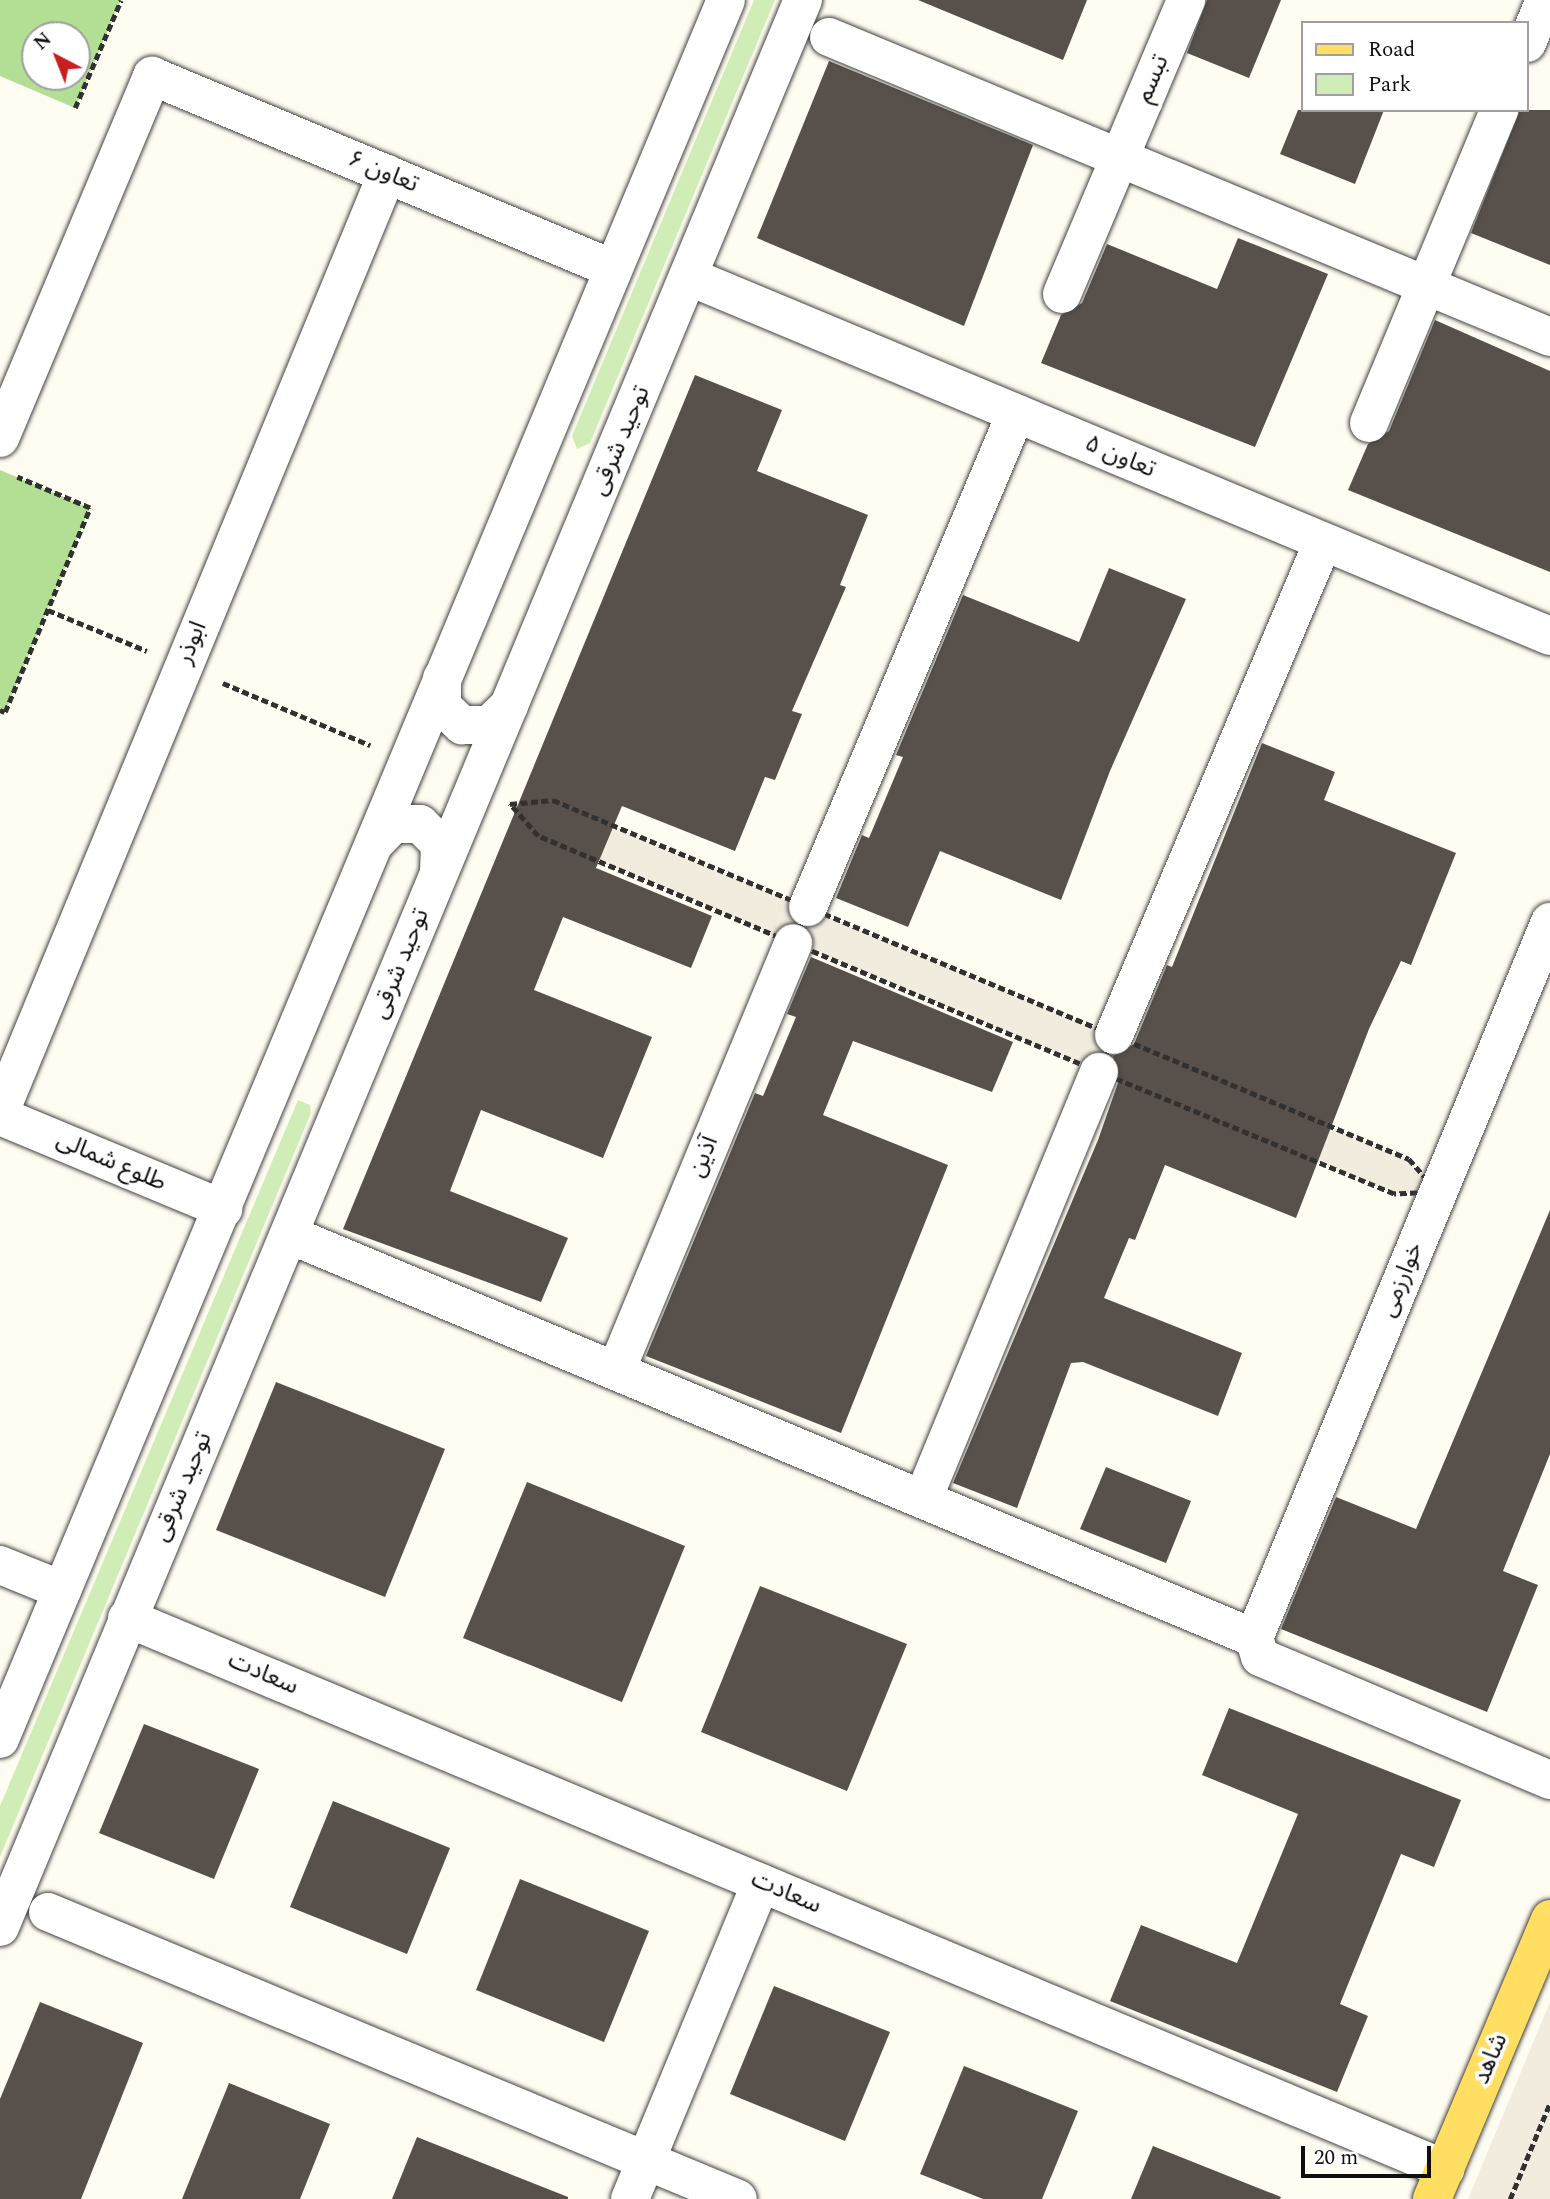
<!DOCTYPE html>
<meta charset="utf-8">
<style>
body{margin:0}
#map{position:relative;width:1550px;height:2199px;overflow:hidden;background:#fffdf1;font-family:Spectral,"Noto Sans Arabic",serif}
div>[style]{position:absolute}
.green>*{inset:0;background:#d1edb7}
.forest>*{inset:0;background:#b3df95}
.plaza>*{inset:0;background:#f1ecde}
.building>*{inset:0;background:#58504a}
.path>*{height:4.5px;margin-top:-2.25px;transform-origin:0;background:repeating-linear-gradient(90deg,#313131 0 7px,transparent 0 10.5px)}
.roads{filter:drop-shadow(0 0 2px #424242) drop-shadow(0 0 2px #424242)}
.minor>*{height:38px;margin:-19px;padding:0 19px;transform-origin:19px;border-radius:19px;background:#fff}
.major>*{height:38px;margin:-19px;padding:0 19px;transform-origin:19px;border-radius:19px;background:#ffde61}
span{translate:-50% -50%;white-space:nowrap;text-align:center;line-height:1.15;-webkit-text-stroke:7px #fff;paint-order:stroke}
.street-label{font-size:24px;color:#0f0f0f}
.legend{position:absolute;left:1301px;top:21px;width:228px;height:91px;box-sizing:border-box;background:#fff;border:2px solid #9f9f9f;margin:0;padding:9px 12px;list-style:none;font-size:21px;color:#0f0f0f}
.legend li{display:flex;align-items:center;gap:14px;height:35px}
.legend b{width:35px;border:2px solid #9f9f9f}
.north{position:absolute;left:21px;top:21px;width:70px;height:70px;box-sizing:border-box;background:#fff;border:2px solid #9f9f9f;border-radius:50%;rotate:318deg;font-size:19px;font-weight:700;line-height:28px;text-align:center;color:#0f0f0f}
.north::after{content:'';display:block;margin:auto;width:24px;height:32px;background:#c91d1e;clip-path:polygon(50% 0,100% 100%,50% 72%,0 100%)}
.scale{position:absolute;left:1301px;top:2146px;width:130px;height:32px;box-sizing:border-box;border:4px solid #0f0f0f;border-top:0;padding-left:9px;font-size:21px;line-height:24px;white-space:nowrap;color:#0f0f0f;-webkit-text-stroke:5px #fff;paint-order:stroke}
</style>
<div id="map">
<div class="green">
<i style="clip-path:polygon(754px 0,775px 0,590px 443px,577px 449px,572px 436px)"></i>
<i style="clip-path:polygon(298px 1100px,310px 1105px,311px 1113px,0 1857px,0 1806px)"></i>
</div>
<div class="forest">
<i style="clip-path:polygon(evenodd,0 0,121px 0,75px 108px,0 76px,0 0,35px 35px,77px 35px,77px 77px,35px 77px,35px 35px)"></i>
<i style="clip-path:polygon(0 470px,90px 508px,5px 712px,0 710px)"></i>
</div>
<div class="plaza">
<i style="clip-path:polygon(553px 800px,1409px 1159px,1438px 1192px,1394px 1194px,1099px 1072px,538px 836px,510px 804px)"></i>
<i style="clip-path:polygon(1550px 2002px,1550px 2199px,1468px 2199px)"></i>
</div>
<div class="building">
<i style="clip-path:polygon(918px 0,1087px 0,1063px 60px)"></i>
<i style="clip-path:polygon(1207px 0,1281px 0,1249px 78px,1187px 53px)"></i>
<i style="clip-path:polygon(829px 61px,1033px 145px,964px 326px,757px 238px)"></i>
<i style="clip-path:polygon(1298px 110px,1384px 110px,1355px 184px,1280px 154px)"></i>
<i style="clip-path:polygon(1520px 110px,1550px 110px,1550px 265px,1471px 233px)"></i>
<i style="clip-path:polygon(1238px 238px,1328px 274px,1255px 447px,1041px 363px,1061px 315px,1082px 303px,1107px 244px,1217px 289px)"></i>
<i style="clip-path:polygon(1435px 320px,1550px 371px,1550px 572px,1348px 490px,1368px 444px,1389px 431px)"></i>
<i style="clip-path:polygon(695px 375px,782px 410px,757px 471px,868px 515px,840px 585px,846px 587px,792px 711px,802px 714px,775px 780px,765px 777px,735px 851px,622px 806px,596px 868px,712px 916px,691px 968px,563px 917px,534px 990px,652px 1037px,603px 1158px,481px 1110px,450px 1191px,568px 1238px,541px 1302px,343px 1229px)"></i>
<i style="clip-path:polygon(1109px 568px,1186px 599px,1110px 771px,1061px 900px,940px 851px,908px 927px,836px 898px,862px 835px,869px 838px,903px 757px,896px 755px,963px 595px,1079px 642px)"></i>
<i style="clip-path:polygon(1262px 743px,1335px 772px,1324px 800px,1456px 853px,1411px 965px,1401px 961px,1369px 1029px,1296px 1218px,1165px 1165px,1135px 1240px,1129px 1238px,1104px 1298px,1242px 1353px,1218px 1416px,1083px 1362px,1071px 1363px,1017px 1508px,953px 1483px,1098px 1140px,1119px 1080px,1113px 1056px,1134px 1044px,1167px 965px,1172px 967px)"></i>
<i style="clip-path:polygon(811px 957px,1013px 1042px,992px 1092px,853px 1041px,823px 1115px,948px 1165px,841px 1433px,646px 1356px,755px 1093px,763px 1096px,796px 1017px,787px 1014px)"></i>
<i style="clip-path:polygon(1550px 1210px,1550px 1454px,1503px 1571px,1538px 1585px,1487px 1712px,1281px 1629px,1336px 1497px,1416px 1529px)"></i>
<i style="clip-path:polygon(276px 1382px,445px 1449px,385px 1597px,216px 1530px)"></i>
<i style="clip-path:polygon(1106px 1467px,1191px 1501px,1166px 1563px,1080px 1529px)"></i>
<i style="clip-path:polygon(527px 1482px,685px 1546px,622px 1702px,463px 1638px)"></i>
<i style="clip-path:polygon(760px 1586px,907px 1644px,847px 1791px,701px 1732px)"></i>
<i style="clip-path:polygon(1229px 1708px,1461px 1800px,1434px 1867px,1401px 1854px,1340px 2004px,1368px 2016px,1337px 2092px,1110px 2001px,1141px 1925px,1237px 1963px,1298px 1814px,1202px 1775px)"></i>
<i style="clip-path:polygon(144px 1724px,259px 1769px,214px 1879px,99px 1833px)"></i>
<i style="clip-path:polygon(333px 1801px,450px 1848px,407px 1954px,290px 1907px)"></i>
<i style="clip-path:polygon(520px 1879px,649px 1931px,604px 2042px,476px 1990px)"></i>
<i style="clip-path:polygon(774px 1986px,890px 2032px,845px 2141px,730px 2094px)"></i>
<i style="clip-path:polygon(40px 2002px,143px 2043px,81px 2199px,0 2199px,0 2099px)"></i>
<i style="clip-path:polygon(964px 2066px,1078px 2111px,1042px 2199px,983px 2199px,920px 2174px)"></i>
<i style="clip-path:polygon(229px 2083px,330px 2124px,300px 2199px,182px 2199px)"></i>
<i style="clip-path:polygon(417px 2137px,568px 2197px,568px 2199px,392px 2199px)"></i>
<i style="clip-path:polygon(1153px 2146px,1281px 2197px,1280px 2199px,1131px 2199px)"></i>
</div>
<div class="path">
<i style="left:75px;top:108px;width:117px;rotate:-66.9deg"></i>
<i style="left:48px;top:610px;width:107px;rotate:22.5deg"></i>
<i style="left:223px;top:683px;width:160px;rotate:22.9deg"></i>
<i style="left:0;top:710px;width:5px;rotate:22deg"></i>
<i style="left:5px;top:712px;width:221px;rotate:-67.4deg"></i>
<i style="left:90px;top:508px;width:79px;rotate:-157deg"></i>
<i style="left:553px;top:800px;width:928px;rotate:22.75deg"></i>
<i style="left:1409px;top:1159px;width:44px;rotate:48.7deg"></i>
<i style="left:1438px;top:1192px;width:44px;rotate:177.4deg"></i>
<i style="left:1394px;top:1194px;width:319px;rotate:-157.5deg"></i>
<i style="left:1099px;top:1072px;width:609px;rotate:-157.18deg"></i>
<i style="left:538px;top:836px;width:43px;rotate:-131.2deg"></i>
<i style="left:510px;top:804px;width:43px;rotate:-5.3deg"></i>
<i style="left:1510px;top:2199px;width:104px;rotate:-67.4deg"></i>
</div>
<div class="roads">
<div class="minor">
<i style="left:829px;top:37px;width:781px;rotate:22.59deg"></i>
<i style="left:1527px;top:43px;width:47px;rotate:-67.3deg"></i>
<i style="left:690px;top:277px;width:932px;rotate:22.66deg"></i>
<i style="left:1062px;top:294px;width:319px;rotate:-67.1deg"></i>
<i style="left:1369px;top:423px;width:339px;rotate:-67.4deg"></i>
<i style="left:0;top:438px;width:393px;rotate:-67.2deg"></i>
<i style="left:152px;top:76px;width:500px;rotate:22.7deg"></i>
<i style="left:442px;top:678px;width:28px;rotate:90deg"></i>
<i style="left:442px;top:706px;width:28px;rotate:44deg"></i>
<i style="left:462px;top:725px;width:27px"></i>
<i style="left:489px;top:725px;width:28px;rotate:-44deg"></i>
<i style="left:374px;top:844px;width:28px;rotate:-46deg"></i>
<i style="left:393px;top:824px;width:27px"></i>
<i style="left:420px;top:824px;width:28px;rotate:45deg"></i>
<i style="left:440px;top:844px;width:27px;rotate:92deg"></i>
<i style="left:808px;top:907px;width:536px;rotate:-67.17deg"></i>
<i style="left:1114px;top:1035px;width:535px;rotate:-67.03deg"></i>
<i style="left:0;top:1112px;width:1015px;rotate:-67.58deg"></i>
<i style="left:0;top:1116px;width:242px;rotate:22.6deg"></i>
<i style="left:290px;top:1235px;width:1045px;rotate:22.69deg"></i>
<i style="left:1254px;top:1638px;width:20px;rotate:72deg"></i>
<i style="left:1260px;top:1657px;width:315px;rotate:23deg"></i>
<i style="left:616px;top:1371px;width:463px;rotate:-67.5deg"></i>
<i style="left:923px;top:1499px;width:462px;rotate:-67.6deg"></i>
<i style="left:0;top:1565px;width:67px;rotate:22deg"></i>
<i style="left:127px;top:1618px;width:1429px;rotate:22.69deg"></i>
<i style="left:1254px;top:1638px;width:775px;rotate:-67.54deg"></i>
<i style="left:0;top:1739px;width:1884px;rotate:-67.34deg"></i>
<i style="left:48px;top:1912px;width:747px;rotate:22.58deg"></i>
<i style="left:0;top:1927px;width:2088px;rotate:-67.38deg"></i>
<i style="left:630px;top:2199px;width:342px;rotate:-67.5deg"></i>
</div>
<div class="major">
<i style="left:1432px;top:2199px;width:304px;rotate:-67.1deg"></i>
</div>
</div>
<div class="street-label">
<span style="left:1153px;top:79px;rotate:-67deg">تبسم</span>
<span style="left:383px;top:172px;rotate:23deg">تعاون ۶</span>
<span style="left:621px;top:441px;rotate:-67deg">توحید شرقی</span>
<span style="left:1120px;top:457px;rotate:23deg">تعاون ۵</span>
<span style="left:192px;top:643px;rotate:-68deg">ابوذر</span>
<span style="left:401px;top:964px;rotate:-68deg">توحید شرقی</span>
<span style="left:704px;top:1157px;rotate:-68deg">آذین</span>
<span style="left:111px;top:1162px;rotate:23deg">طلوع شمالی</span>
<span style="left:1402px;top:1280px;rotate:-68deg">خوارزمی</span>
<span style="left:183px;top:1487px;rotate:-67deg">توحید شرقی</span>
<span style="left:263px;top:1674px;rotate:23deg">سعادت</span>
<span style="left:786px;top:1893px;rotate:23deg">سعادت</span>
<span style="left:1491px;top:2059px;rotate:-67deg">شاهد</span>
</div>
<ul class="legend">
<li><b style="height:9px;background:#ffde61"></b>Road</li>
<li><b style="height:19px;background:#d1edb7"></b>Park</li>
</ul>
<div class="north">N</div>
<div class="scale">20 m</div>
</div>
